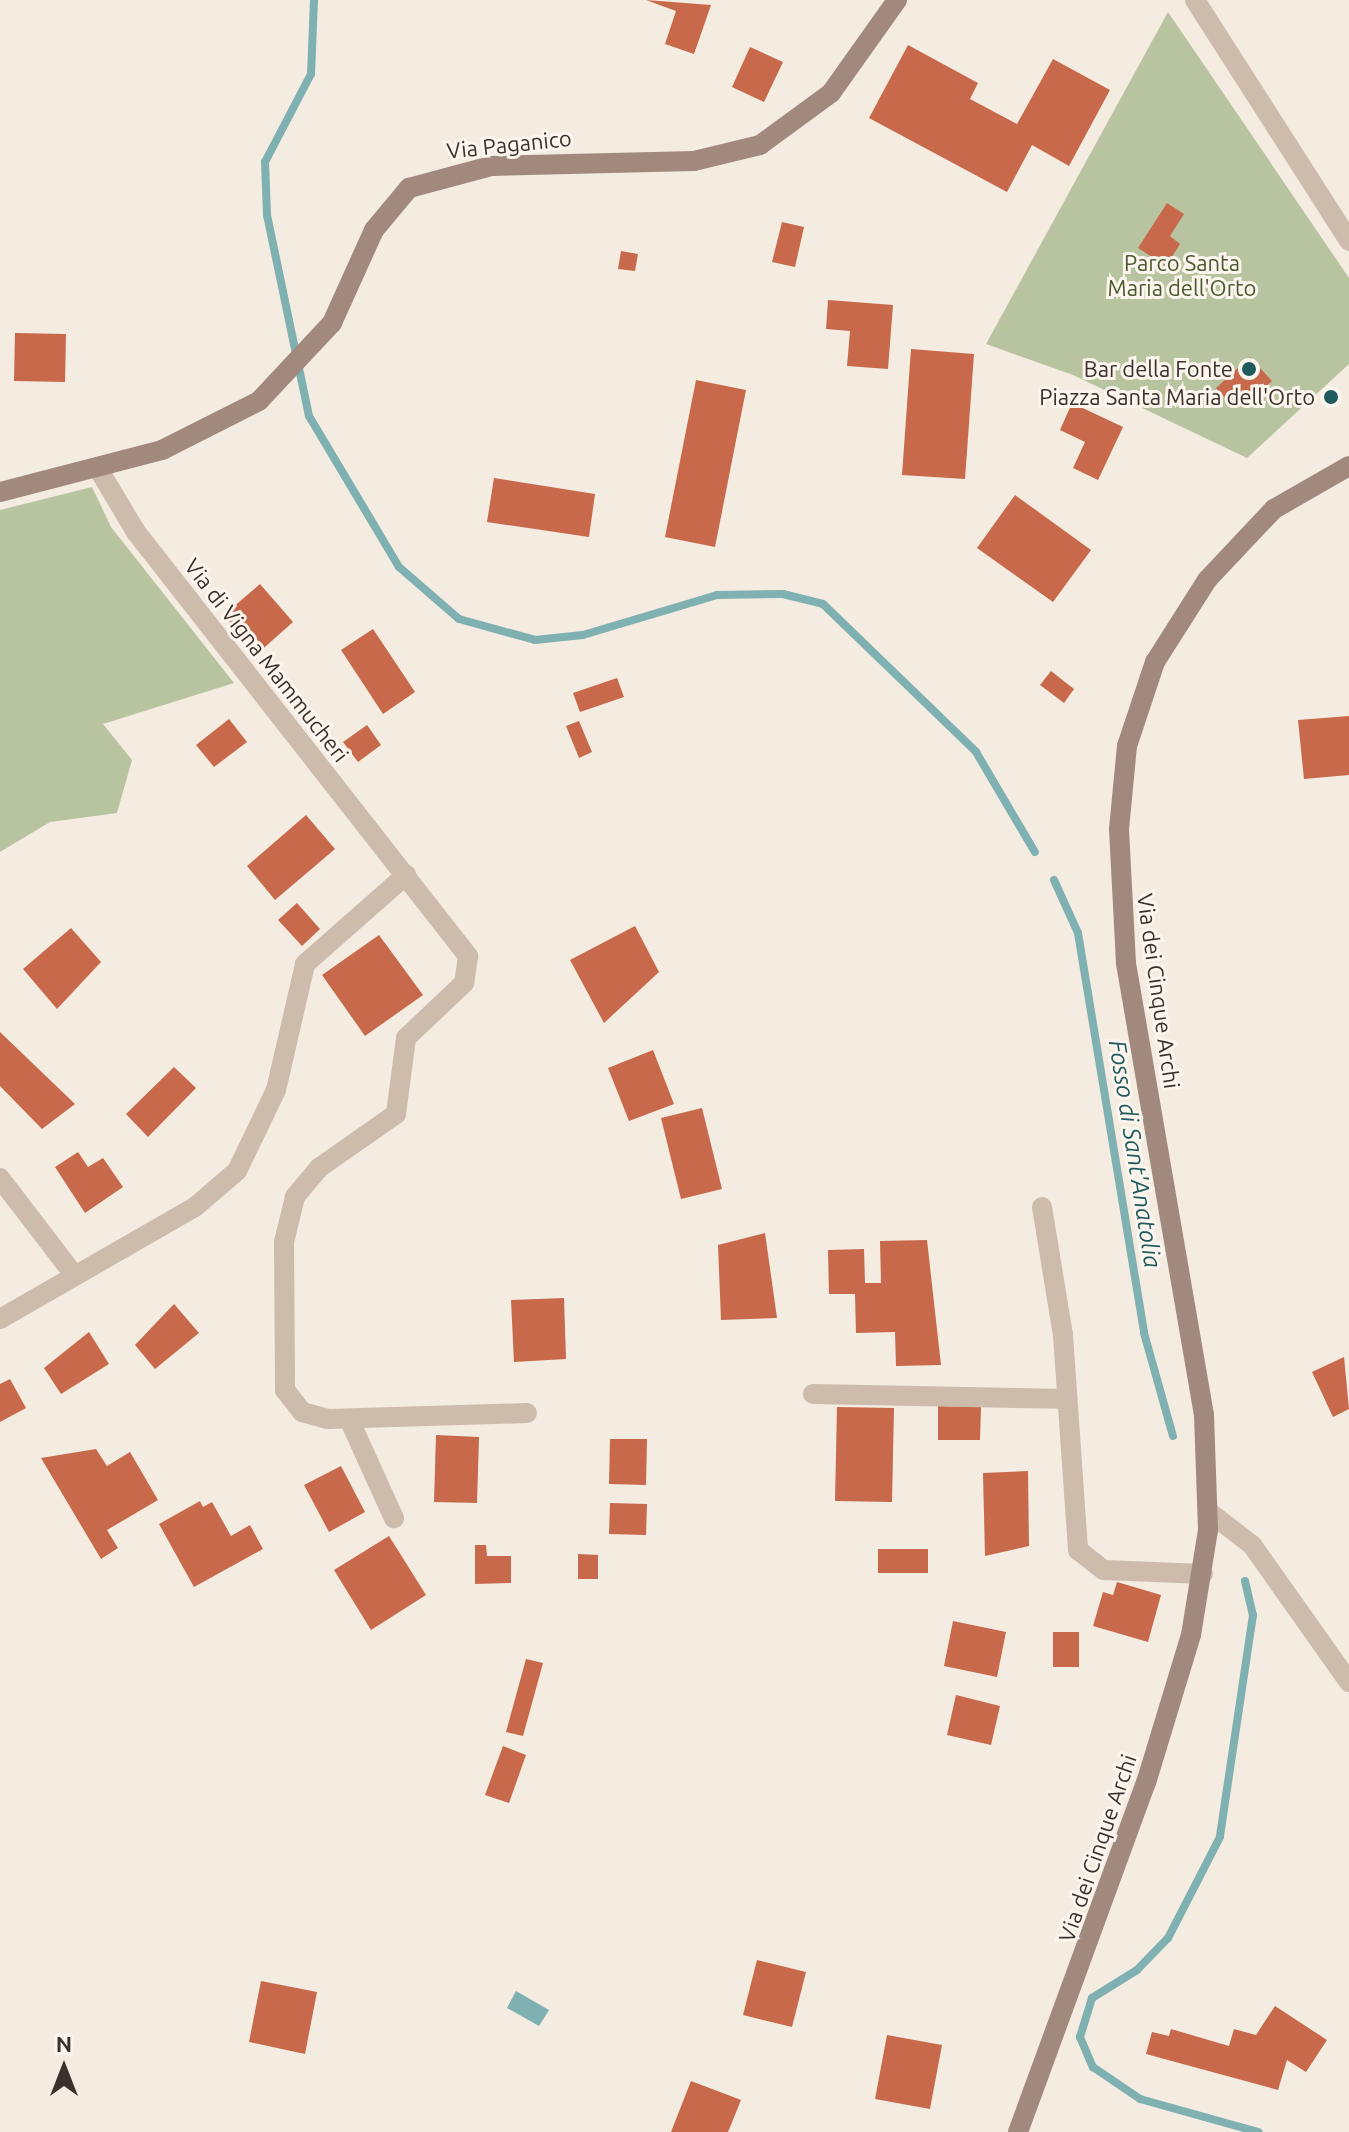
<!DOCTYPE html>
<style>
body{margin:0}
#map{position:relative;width:1349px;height:2132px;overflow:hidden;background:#f4ebe1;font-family:Ubuntu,sans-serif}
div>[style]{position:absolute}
.green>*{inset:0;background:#b8c4a0}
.water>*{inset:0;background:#7fb0b2}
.stream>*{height:8px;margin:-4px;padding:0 4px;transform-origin:4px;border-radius:4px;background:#7fb0b2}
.building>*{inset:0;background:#c8694b}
.street>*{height:20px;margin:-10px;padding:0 10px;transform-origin:10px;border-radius:10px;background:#cdbbac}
.secondary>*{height:20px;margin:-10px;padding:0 10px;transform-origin:10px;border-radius:10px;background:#a18a7d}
.dots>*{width:22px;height:22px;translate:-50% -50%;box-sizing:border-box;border:4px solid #fbf5ee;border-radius:50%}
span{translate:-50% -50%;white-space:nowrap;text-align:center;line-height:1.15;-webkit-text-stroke:6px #fbf5ee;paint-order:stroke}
.street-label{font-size:22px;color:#3b302b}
.park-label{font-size:22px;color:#4a5a2e}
.poi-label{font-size:22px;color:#3b302b}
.right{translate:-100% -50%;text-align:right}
.water-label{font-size:24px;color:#1f5a5e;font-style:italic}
.north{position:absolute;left:24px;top:2028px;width:80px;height:80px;-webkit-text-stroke:6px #fbf5ee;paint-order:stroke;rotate:0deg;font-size:22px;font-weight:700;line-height:32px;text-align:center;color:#3b302b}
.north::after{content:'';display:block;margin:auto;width:28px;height:36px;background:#3b302b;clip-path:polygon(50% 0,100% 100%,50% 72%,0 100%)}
</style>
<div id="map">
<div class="green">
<i style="clip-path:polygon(1168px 12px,1349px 278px,1349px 364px,1247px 458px,1073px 375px,986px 344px)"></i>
<i style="clip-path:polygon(92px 487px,111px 527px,234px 683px,103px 724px,132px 760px,117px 813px,50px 822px,0 852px,0 510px)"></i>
</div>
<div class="water">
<i style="clip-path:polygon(516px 1991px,549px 2010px,539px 2026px,507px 2008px)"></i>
</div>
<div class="stream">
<i style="left:314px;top:0;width:74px;rotate:92.3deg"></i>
<i style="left:311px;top:74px;width:99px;rotate:117.6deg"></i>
<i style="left:265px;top:162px;width:53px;rotate:87.8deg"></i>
<i style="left:267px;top:215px;width:205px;rotate:78.2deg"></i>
<i style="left:309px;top:416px;width:176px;rotate:59.2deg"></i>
<i style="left:399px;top:567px;width:79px;rotate:40.9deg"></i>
<i style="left:459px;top:619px;width:79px;rotate:15.4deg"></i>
<i style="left:535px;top:640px;width:48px;rotate:-5.9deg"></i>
<i style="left:583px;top:635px;width:140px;rotate:-16.6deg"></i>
<i style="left:717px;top:595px;width:66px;rotate:-0.9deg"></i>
<i style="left:783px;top:594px;width:41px;rotate:14deg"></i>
<i style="left:823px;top:604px;width:213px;rotate:44deg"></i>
<i style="left:976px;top:752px;width:116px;rotate:59.5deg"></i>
<i style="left:1054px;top:880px;width:58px;rotate:65.6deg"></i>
<i style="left:1078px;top:933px;width:405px;rotate:80.6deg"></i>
<i style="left:1144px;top:1333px;width:107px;rotate:74.3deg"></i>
<i style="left:1245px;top:1581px;width:35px;rotate:77deg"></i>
<i style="left:1253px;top:1615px;width:224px;rotate:98.5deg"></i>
<i style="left:1220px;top:1837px;width:114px;rotate:117.2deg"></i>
<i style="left:1168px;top:1938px;width:45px;rotate:134.1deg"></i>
<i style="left:1137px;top:1970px;width:53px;rotate:148.1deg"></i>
<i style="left:1092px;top:1998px;width:41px;rotate:107.1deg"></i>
<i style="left:1080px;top:2037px;width:33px;rotate:67deg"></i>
<i style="left:1093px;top:2067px;width:57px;rotate:34.2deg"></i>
<i style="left:1140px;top:2099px;width:123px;rotate:15.6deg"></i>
</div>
<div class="building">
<i style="clip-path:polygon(646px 0,711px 5px,694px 54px,665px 44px,676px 11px)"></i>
<i style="clip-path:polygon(908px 45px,978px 83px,970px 99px,1017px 124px,1053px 59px,1110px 90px,1069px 166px,1032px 145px,1007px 192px,869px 118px)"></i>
<i style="clip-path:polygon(750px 47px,783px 62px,764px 102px,732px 87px)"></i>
<i style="clip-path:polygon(1167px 203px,1184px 214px,1170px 236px,1180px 244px,1166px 266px,1138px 248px)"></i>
<i style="clip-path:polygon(782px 222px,804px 227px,795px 267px,772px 262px)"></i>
<i style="clip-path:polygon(621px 251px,638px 254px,635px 271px,618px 269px)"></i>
<i style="clip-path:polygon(828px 300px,893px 305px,888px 369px,847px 366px,850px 331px,826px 329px)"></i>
<i style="clip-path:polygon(15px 333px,66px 334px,65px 382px,14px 381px)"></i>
<i style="clip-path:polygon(911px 349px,974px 354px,965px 479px,902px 475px)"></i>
<i style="clip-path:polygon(1250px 357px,1272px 381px,1246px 405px,1237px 395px,1229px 402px,1216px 388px)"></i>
<i style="clip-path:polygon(696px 380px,746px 390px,715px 547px,665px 537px)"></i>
<i style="clip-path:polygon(1072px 403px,1123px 427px,1098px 480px,1073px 468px,1085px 442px,1060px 430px)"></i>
<i style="clip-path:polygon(494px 478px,595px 494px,589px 537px,487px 522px)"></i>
<i style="clip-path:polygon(1015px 495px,1091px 550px,1053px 602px,977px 548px)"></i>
<i style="clip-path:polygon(260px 584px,293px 622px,257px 654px,224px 615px)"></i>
<i style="clip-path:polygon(373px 629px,415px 692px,383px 714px,341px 650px)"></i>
<i style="clip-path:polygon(1051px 671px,1074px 689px,1064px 703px,1040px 685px)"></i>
<i style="clip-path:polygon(617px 678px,624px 697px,580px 712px,573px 693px)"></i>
<i style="clip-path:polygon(1349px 716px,1349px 775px,1304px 779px,1298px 720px)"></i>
<i style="clip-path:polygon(229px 719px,247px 742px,214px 767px,196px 745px)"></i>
<i style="clip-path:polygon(579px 721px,592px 752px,579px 758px,566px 726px)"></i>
<i style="clip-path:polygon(367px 725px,381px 745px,358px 762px,343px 742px)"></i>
<i style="clip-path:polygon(306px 815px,335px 849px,275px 900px,247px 866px)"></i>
<i style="clip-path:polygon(297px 903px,320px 929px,302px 946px,278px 920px)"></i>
<i style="clip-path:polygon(635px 926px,659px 972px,604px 1023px,570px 960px)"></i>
<i style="clip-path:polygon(71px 928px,101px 962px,57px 1009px,23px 969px)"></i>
<i style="clip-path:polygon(379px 935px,423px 995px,365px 1036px,322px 975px)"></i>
<i style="clip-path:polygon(0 1032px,75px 1104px,42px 1129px,0 1086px)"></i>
<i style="clip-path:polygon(653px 1050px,674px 1104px,629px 1121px,608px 1068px)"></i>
<i style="clip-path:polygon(174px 1067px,196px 1088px,148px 1137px,126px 1114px)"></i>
<i style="clip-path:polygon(702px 1108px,722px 1189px,681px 1199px,661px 1118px)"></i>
<i style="clip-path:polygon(78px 1152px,88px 1167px,103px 1158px,123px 1187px,85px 1213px,55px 1167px)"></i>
<i style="clip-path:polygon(765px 1233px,777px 1318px,721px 1320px,718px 1245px)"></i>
<i style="clip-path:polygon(927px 1240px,941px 1365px,896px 1366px,895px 1332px,856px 1333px,855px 1294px,829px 1294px,828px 1250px,864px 1249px,865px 1283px,881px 1283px,880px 1241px)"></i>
<i style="clip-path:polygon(564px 1298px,566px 1359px,514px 1362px,511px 1300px)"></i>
<i style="clip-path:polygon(174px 1304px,199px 1333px,155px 1369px,135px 1345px)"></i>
<i style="clip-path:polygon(89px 1332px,109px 1364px,61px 1394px,44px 1368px)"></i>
<i style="clip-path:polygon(1344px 1357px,1349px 1409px,1333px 1417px,1312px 1372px)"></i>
<i style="clip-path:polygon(10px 1379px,26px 1408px,0 1422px,0 1384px)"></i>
<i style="clip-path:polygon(938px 1406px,981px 1407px,980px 1440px,938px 1440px)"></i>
<i style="clip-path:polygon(837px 1407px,894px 1408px,892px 1502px,835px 1501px)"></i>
<i style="clip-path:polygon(436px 1435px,479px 1437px,477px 1503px,434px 1502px)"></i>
<i style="clip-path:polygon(610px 1439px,647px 1439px,646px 1485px,609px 1484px)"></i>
<i style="clip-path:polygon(96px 1449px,107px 1466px,130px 1452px,158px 1500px,107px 1530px,118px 1548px,101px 1559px,41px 1458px)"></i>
<i style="clip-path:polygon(341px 1466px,365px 1512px,329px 1532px,304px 1485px)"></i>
<i style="clip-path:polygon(1028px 1471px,1029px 1546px,985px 1556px,983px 1473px)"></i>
<i style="clip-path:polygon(200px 1501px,203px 1507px,212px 1502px,231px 1536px,250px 1525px,263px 1549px,194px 1587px,159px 1524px)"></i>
<i style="clip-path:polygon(610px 1503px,647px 1504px,646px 1535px,609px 1534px)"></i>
<i style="clip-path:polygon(389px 1536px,426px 1595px,371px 1630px,334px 1570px)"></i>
<i style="clip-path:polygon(475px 1545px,486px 1545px,487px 1556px,511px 1556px,511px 1583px,475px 1584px)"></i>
<i style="clip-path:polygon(878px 1549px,928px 1549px,928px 1573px,878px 1573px)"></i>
<i style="clip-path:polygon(578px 1554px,598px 1555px,598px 1579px,578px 1579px)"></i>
<i style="clip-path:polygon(1117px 1582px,1161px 1595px,1148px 1642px,1093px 1626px,1103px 1592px,1113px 1595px)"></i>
<i style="clip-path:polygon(953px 1621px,1006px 1632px,997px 1677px,944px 1666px)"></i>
<i style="clip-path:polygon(1053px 1632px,1079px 1632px,1079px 1667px,1053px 1667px)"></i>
<i style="clip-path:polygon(526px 1659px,543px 1663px,523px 1736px,506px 1732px)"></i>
<i style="clip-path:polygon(956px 1695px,1000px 1706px,991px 1745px,947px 1735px)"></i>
<i style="clip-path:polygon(503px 1746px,526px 1755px,509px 1803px,485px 1795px)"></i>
<i style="clip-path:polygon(757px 1960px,806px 1972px,792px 2027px,743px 2015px)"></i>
<i style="clip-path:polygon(261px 1981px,317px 1992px,305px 2054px,249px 2042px)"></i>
<i style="clip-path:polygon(1275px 2006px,1327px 2040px,1306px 2072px,1287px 2060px,1278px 2090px,1146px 2054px,1152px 2032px,1169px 2036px,1171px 2029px,1229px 2046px,1234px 2029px,1256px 2035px)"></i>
<i style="clip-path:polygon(887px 2035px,942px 2045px,930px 2109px,875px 2099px)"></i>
<i style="clip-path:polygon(691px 2081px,741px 2100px,728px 2132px,671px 2132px)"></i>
</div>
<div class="street">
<i style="left:1195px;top:0;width:286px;rotate:57.4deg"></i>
<i style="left:99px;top:470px;width:72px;rotate:59.2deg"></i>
<i style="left:136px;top:532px;width:539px;rotate:51.94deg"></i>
<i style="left:468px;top:956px;width:27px;rotate:98deg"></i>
<i style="left:464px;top:983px;width:80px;rotate:136.5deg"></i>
<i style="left:406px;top:1038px;width:77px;rotate:97.5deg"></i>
<i style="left:396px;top:1114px;width:94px;rotate:145deg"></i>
<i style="left:319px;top:1168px;width:38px;rotate:130deg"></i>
<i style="left:295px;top:1197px;width:46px;rotate:103.7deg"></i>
<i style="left:284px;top:1242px;width:148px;rotate:89.6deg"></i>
<i style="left:285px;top:1390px;width:28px;rotate:52deg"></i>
<i style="left:302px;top:1412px;width:27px;rotate:15deg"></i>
<i style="left:328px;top:1419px;width:199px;rotate:-1.7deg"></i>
<i style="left:0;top:1178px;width:123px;rotate:52.6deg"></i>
<i style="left:1042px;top:1207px;width:130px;rotate:80.7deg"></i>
<i style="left:1063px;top:1335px;width:216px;rotate:86deg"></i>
<i style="left:1078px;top:1550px;width:33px;rotate:38deg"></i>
<i style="left:1104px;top:1570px;width:99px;rotate:2.3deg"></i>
<i style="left:0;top:1319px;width:225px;rotate:-29.9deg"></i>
<i style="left:195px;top:1207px;width:55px;rotate:-40.6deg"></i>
<i style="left:237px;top:1171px;width:90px;rotate:-64.3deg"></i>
<i style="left:276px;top:1090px;width:129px;rotate:-77deg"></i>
<i style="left:305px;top:964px;width:135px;rotate:-41.4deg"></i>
<i style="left:813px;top:1394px;width:254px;rotate:1.1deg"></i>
<i style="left:349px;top:1419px;width:109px;rotate:65.6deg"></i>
<i style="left:1209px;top:1512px;width:54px;rotate:37.5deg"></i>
<i style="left:1252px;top:1545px;width:168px;rotate:54.7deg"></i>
</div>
<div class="secondary">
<i style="left:0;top:492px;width:167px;rotate:-14.5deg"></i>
<i style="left:162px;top:450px;width:109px;rotate:-26.8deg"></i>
<i style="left:259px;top:401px;width:107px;rotate:-46.9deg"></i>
<i style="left:332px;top:323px;width:102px;rotate:-65.7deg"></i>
<i style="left:374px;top:230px;width:55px;rotate:-50.2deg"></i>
<i style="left:409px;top:188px;width:85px;rotate:-15deg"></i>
<i style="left:491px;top:166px;width:203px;rotate:-1.4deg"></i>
<i style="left:694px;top:161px;width:68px;rotate:-13.6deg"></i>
<i style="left:760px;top:145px;width:88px;rotate:-36.2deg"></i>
<i style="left:831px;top:93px;width:114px;rotate:-54.6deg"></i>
<i style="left:1018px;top:2132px;width:372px;rotate:-69.9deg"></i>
<i style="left:1146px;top:1783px;width:155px;rotate:-73.1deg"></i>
<i style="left:1191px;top:1635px;width:106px;rotate:-80.8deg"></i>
<i style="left:1208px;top:1530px;width:115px;rotate:-92deg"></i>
<i style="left:1204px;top:1415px;width:459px;rotate:-99.8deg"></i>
<i style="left:1126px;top:963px;width:134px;rotate:-93deg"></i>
<i style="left:1119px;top:829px;width:83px;rotate:-84.5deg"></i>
<i style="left:1127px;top:746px;width:89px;rotate:-71.6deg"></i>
<i style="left:1155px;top:662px;width:97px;rotate:-57.6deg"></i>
<i style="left:1207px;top:580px;width:98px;rotate:-46.7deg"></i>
<i style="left:1274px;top:509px;width:86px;rotate:-29.8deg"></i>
</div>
<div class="dots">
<i style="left:1249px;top:369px;background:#1f5a5e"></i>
<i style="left:1331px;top:397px;background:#1f5a5e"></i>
</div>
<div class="street-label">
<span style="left:509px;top:144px;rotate:-6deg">Via Paganico</span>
<span style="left:267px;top:660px;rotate:52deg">Via di Vigna Mammucheri</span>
<span style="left:1159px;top:991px;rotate:82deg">Via dei Cinque Archi</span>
<span style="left:1097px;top:1848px;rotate:-71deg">Via dei Cinque Archi</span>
</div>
<div class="park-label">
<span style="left:1182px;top:275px">Parco Santa<br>Maria dell'Orto</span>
</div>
<div class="poi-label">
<span class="right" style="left:1233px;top:369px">Bar della Fonte</span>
<span class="right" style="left:1315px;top:397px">Piazza Santa Maria dell'Orto</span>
</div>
<div class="water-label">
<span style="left:1135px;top:1154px;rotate:81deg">Fosso di Sant'Anatolia</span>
</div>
<div class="north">N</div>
</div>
